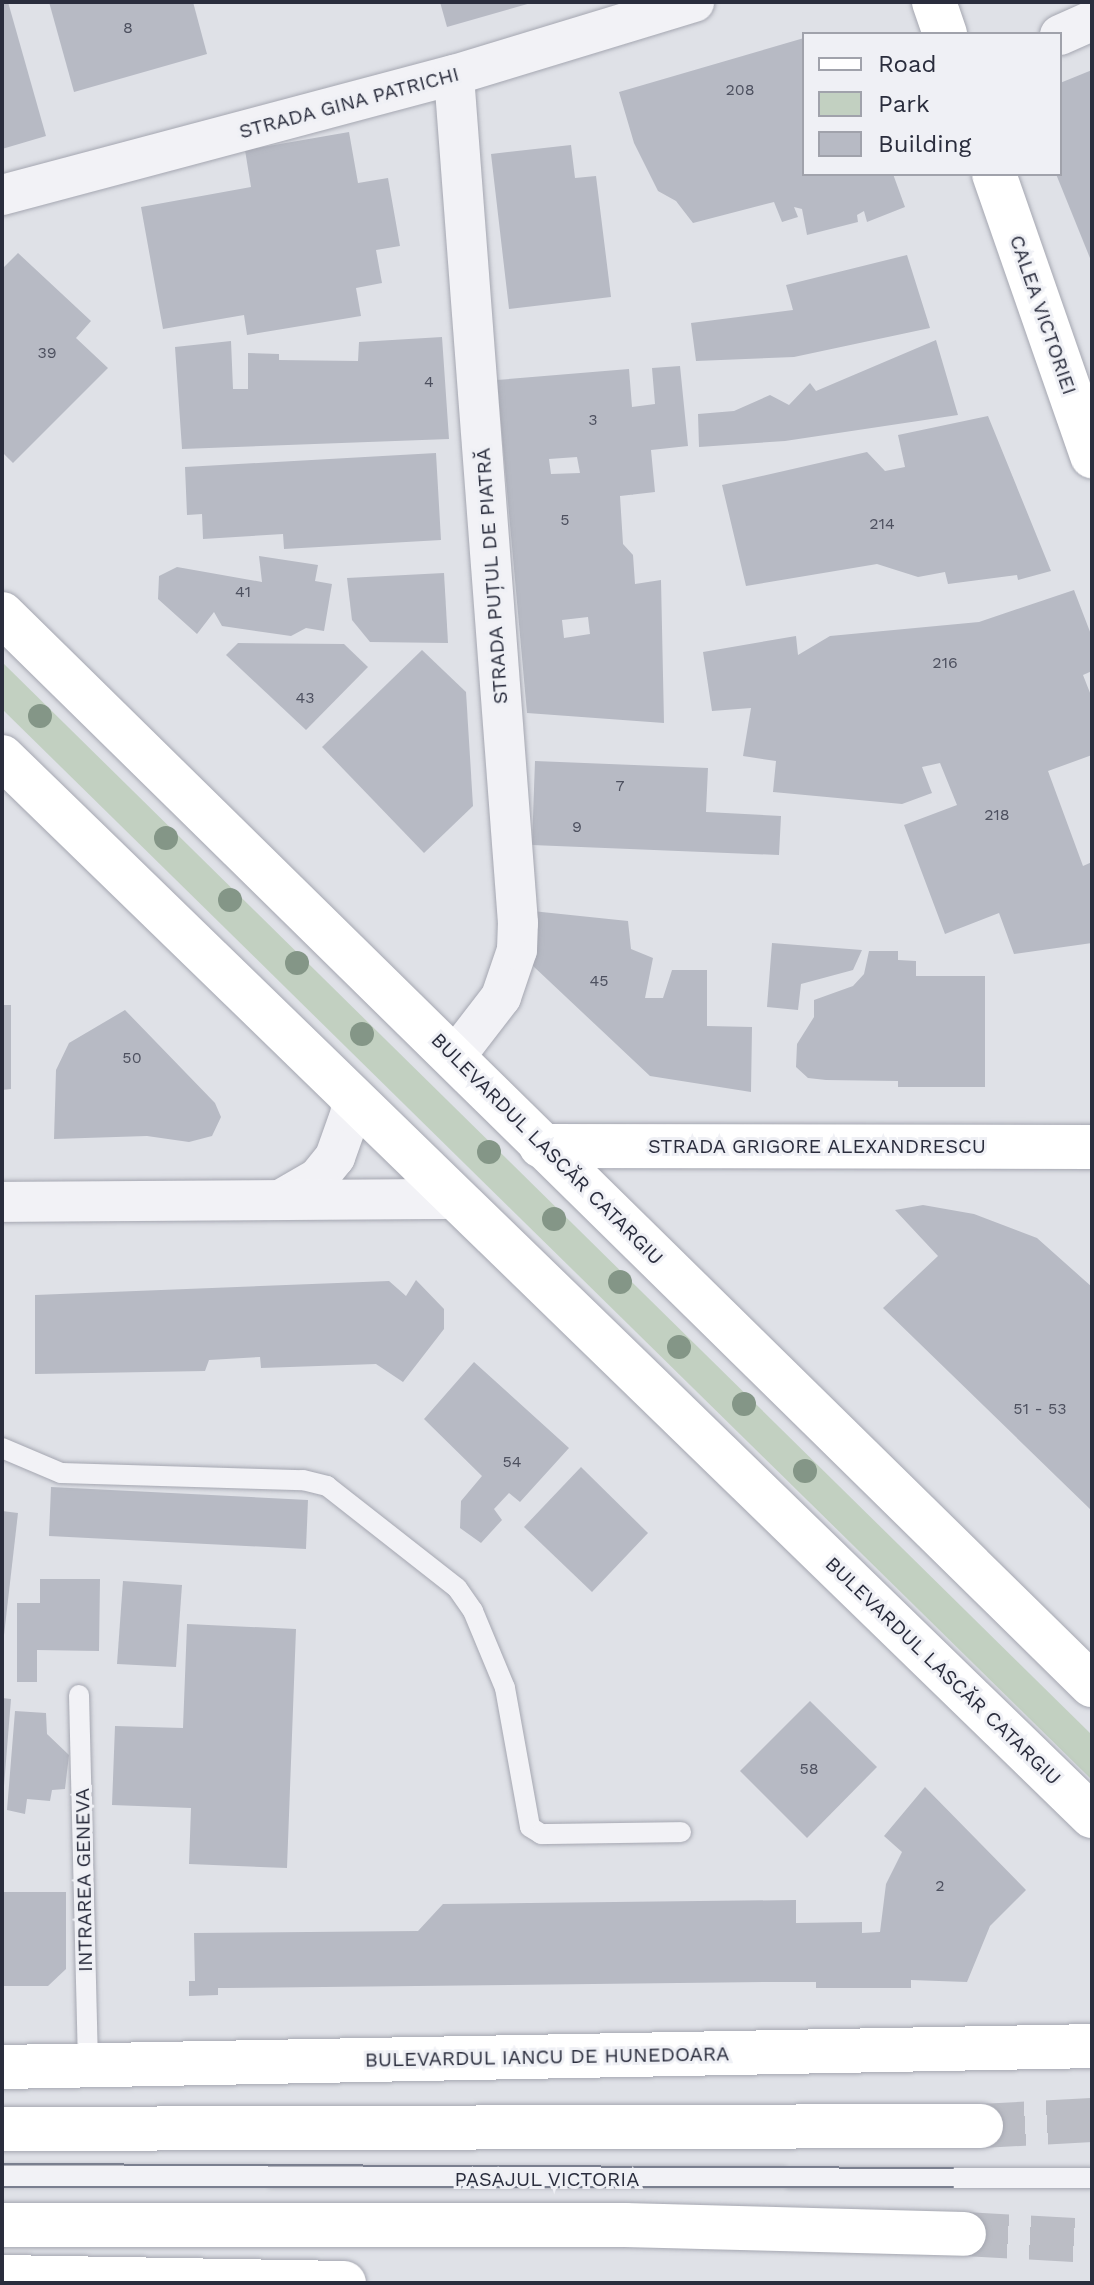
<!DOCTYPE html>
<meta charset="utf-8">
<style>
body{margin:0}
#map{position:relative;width:1094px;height:2285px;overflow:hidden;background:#dfe1e7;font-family:"Work Sans",sans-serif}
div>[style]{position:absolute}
.green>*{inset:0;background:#c2d0c1}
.building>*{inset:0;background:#b7bac4}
.primary-tunnel>*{height:44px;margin-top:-22px;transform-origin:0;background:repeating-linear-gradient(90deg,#bbbdc5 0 44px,transparent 0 66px)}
.roads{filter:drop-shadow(0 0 2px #a5a7b1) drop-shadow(0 0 2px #a5a7b1)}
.lane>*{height:20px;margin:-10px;padding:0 10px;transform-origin:10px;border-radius:10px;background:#f2f2f6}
.street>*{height:40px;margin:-20px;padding:0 20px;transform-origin:20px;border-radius:20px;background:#f2f2f6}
.secondary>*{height:44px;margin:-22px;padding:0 22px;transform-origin:22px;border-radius:22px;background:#fff}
.primary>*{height:44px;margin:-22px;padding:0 22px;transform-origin:22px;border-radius:22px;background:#fff}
.tram>*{height:2px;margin:-1px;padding:0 1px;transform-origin:1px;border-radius:1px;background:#7a7f8f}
.trees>*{width:24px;height:24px;margin:-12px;border-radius:50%;background:#849687}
span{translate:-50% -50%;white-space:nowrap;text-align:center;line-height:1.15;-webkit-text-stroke:6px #eff0f5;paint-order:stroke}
.number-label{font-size:16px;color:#4d505f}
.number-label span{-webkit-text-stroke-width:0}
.street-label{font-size:20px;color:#2a2d3d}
.frame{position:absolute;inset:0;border:4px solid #2a2d3d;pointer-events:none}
.legend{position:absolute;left:802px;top:32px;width:260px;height:144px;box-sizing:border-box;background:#eff0f5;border:2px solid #a0a2ab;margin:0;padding:10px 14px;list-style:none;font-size:24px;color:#2a2d3d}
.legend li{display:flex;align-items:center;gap:16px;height:40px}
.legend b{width:40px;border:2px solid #a0a2ab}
</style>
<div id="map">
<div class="green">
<i style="clip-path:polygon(2px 662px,1092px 1735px,1092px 1780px,2px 709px)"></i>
</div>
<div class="building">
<i style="clip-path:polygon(2px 2px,8px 2px,46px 136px,2px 149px)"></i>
<i style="clip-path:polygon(49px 2px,193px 2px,207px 54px,74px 92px)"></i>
<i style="clip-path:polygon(440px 2px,531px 2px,531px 3px,447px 27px)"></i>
<i style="clip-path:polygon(804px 38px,804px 174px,893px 174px,905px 207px,867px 222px,864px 211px,857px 215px,858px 222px,807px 235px,802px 209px,794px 207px,798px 217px,782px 222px,774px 202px,693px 223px,676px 201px,658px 191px,634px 143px,619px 92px)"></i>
<i style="clip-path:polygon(1092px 70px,1092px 263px,1056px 174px,1060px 83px)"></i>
<i style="clip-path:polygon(349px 132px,358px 183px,388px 178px,400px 246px,376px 250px,382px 283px,356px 288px,361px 316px,247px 335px,244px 315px,163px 329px,141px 207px,251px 187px,245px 150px)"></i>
<i style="clip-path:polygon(571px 145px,575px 178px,596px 176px,611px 297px,509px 309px,491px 154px)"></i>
<i style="clip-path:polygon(18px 253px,91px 321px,76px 338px,108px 368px,13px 463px,2px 452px,2px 269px)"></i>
<i style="clip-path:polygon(907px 255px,930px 328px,794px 357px,696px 361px,691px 323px,793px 310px,786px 285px)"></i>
<i style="clip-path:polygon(442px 337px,449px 439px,182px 449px,175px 347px,231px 341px,233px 389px,248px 389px,248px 353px,279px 354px,279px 360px,358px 361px,359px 342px)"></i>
<i style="clip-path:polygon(936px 340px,958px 415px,785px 441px,699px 447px,698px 414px,734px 411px,770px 395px,789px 405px,810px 383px,816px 391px)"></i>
<i style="clip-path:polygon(evenodd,680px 366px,688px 446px,651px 450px,655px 492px,620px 496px,623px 544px,633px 555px,635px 584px,661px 580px,664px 723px,527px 713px,497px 380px,629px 369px,632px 407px,655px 404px,652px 368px,680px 366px,577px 457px,580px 473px,551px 474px,549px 459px,577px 457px,680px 366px,588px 617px,590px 634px,564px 638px,562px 620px,588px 617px)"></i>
<i style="clip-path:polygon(988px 416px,1051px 571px,1018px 580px,1017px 575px,948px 584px,945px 572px,918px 577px,877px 564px,746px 586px,722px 485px,867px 452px,885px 471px,905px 467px,898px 435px)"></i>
<i style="clip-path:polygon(436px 453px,441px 540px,284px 549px,283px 534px,203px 539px,202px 514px,187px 515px,185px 467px)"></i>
<i style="clip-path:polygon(259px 556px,318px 565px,315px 581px,332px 584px,324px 631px,306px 628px,291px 636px,222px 626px,214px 612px,197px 634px,158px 599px,159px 576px,177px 567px,262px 582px)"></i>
<i style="clip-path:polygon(444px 573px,448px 643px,370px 642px,352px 620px,347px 578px)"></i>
<i style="clip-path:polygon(1074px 590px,1092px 637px,1092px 671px,1083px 675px,1092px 698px,1092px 755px,1048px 771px,1083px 866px,1092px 862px,1092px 943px,1014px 954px,999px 913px,945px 934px,904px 825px,957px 805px,940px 763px,922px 767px,932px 793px,902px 804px,773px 792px,776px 761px,743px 756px,751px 708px,712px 711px,703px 652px,796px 636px,798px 655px,830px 636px,979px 622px)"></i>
<i style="clip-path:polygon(238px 643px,344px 644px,368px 667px,306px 730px,226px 655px)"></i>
<i style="clip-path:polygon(422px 650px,466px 692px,473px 806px,424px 853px,322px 747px)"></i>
<i style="clip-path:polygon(535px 761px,708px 768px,706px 812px,781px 816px,779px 855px,532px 845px)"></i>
<i style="clip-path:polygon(532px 911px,628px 921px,631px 949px,653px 958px,645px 998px,663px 998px,672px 970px,707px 970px,707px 1026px,752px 1027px,751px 1092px,650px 1076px,532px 965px)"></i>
<i style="clip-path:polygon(772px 943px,862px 950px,853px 970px,801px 984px,798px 1010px,767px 1007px)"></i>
<i style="clip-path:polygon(869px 951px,898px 951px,898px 960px,916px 961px,916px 976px,985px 976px,985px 1087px,898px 1087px,898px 1081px,826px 1080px,808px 1078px,796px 1067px,797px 1044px,814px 1017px,814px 1000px,853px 986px,864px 974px)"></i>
<i style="clip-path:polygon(2px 1005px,11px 1005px,11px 1089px,2px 1090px)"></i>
<i style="clip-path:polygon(125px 1010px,215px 1103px,221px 1117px,212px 1136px,189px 1142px,147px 1136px,54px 1139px,56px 1070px,69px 1043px)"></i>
<i style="clip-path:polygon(923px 1205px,974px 1214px,1037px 1238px,1092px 1287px,1092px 1511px,883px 1308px,938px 1256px,895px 1210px)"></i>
<i style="clip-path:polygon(416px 1280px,444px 1309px,444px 1329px,403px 1382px,376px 1364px,261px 1368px,260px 1357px,209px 1360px,205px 1371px,35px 1374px,35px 1295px,389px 1281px,406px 1296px)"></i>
<i style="clip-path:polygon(474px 1362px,569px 1448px,520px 1502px,509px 1493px,494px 1509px,502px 1520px,481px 1543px,460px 1528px,461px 1501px,482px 1476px,424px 1419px)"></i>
<i style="clip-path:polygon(581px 1467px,648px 1533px,592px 1592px,524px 1527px)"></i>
<i style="clip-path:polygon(51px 1487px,308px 1500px,306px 1549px,49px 1536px)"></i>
<i style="clip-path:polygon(2px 1511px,18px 1513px,4px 1635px,2px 1635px)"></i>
<i style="clip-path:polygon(40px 1579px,100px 1579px,99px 1651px,37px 1650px,37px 1682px,17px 1682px,17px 1603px,40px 1603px)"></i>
<i style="clip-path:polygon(123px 1581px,182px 1585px,176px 1667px,117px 1664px)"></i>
<i style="clip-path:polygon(187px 1624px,296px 1629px,287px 1868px,189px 1864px,191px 1808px,112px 1805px,115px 1726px,183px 1728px)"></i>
<i style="clip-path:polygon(2px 1698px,11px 1699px,4px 1786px,2px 1786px)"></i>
<i style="clip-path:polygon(810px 1701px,877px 1767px,807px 1838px,740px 1771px)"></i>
<i style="clip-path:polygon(15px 1711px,46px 1713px,47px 1734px,69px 1755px,65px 1789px,52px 1790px,50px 1801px,27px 1799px,25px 1814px,7px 1810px)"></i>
<i style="clip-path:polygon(925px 1787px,1026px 1890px,990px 1926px,967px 1982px,911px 1980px,911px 1988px,816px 1988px,816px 1982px,773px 1982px,225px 1988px,218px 1988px,218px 1995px,189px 1996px,189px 1981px,195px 1981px,194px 1933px,418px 1931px,443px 1904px,796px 1900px,796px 1923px,862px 1922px,862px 1933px,880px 1932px,886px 1884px,902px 1852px,884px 1836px)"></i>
<i style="clip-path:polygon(2px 1892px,66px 1892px,66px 1969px,48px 1986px,2px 1986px)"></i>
</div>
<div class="primary-tunnel">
<i style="left:981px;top:2126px;width:111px;rotate:-3.1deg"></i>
<i style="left:964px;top:2234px;width:128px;rotate:3.1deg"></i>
</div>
<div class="roads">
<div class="lane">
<i style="left:2px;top:1448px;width:64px;rotate:23deg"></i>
<i style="left:61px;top:1473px;width:242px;rotate:1.7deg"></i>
<i style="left:303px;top:1480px;width:25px;rotate:14deg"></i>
<i style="left:327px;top:1486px;width:165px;rotate:38.1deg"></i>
<i style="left:457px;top:1588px;width:28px;rotate:55deg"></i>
<i style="left:473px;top:1611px;width:83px;rotate:67.4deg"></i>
<i style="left:505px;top:1688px;width:141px;rotate:79.8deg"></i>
<i style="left:530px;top:1827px;width:13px;rotate:32deg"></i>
<i style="left:541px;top:1834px;width:140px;rotate:-0.8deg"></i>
<i style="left:79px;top:1695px;width:370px;rotate:88.6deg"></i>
<i style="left:2px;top:2176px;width:1090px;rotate:0.11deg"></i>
</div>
<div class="street">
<i style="left:1060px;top:35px;width:35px;rotate:-24deg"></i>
<i style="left:2px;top:195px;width:468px;rotate:-14.9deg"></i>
<i style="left:454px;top:75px;width:251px;rotate:-16.9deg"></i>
<i style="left:454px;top:1058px;width:77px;rotate:-52.4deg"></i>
<i style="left:501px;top:997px;width:50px;rotate:-71.2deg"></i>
<i style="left:517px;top:950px;width:27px;rotate:-88deg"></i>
<i style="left:518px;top:923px;width:850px;rotate:-94.32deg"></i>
<i style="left:280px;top:1200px;width:44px;rotate:-30.1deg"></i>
<i style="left:318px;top:1178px;width:27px;rotate:-51deg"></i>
<i style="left:335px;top:1157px;width:48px;rotate:-70.4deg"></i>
<i style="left:351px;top:1112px;width:18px;rotate:-93deg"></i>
<i style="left:2px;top:1202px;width:455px;rotate:-0.4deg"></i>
</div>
<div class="secondary">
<i style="left:934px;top:2px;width:34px;rotate:71deg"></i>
<i style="left:994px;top:174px;width:299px;rotate:70.8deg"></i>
<i style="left:541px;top:1146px;width:551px;rotate:0.1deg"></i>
</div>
<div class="primary">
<i style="left:2px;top:614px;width:1528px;rotate:44.5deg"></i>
<i style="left:2px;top:757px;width:1520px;rotate:44.17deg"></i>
<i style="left:2px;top:2067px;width:1090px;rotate:-1.1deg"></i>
<i style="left:2px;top:2129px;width:979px;rotate:-0.18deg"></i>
<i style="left:2px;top:2225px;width:623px"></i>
<i style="left:625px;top:2225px;width:339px;rotate:1.5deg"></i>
<i style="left:2px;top:2277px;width:342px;rotate:1deg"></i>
</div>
</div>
<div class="tram">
<i style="left:2px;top:2164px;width:951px;rotate:0.24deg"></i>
<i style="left:2px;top:2187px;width:951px"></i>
</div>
<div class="trees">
<i style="left:40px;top:716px"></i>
<i style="left:166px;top:838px"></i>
<i style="left:230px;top:900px"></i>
<i style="left:297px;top:963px"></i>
<i style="left:362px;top:1034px"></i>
<i style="left:489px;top:1152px"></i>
<i style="left:554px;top:1219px"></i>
<i style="left:620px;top:1282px"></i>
<i style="left:679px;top:1347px"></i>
<i style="left:744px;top:1404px"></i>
<i style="left:805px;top:1471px"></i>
</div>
<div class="number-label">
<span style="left:128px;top:28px">8</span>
<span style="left:740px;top:90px">208</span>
<span style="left:47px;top:353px">39</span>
<span style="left:429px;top:382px">4</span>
<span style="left:593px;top:420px">3</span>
<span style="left:565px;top:520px">5</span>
<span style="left:882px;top:524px">214</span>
<span style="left:243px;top:592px">41</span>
<span style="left:945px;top:663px">216</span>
<span style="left:305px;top:698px">43</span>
<span style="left:620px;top:786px">7</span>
<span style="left:997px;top:815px">218</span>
<span style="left:577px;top:827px">9</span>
<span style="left:599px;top:981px">45</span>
<span style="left:132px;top:1058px">50</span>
<span style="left:1040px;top:1409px">51 - 53</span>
<span style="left:512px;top:1462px">54</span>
<span style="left:809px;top:1769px">58</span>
<span style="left:940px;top:1886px">2</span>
</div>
<div class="street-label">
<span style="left:349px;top:103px;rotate:-15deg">STRADA GINA PATRICHI</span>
<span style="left:1043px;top:315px;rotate:71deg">CALEA VICTORIEI</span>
<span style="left:492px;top:576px;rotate:-94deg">STRADA PUȚUL DE PIATRĂ</span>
<span style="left:817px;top:1146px">STRADA GRIGORE ALEXANDRESCU</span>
<span style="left:547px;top:1149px;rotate:45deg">BULEVARDUL LASCĂR CATARGIU</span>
<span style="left:943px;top:1671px;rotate:44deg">BULEVARDUL LASCĂR CATARGIU</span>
<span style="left:84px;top:1880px;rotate:-91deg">INTRAREA GENEVA</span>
<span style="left:547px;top:2057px;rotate:-1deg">BULEVARDUL IANCU DE HUNEDOARA</span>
<span style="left:547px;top:2179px">PASAJUL VICTORIA</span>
</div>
<div class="frame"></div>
<ul class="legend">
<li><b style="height:10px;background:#fff"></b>Road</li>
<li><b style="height:22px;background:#c2d0c1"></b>Park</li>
<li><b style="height:22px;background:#b7bac4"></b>Building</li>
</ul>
</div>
